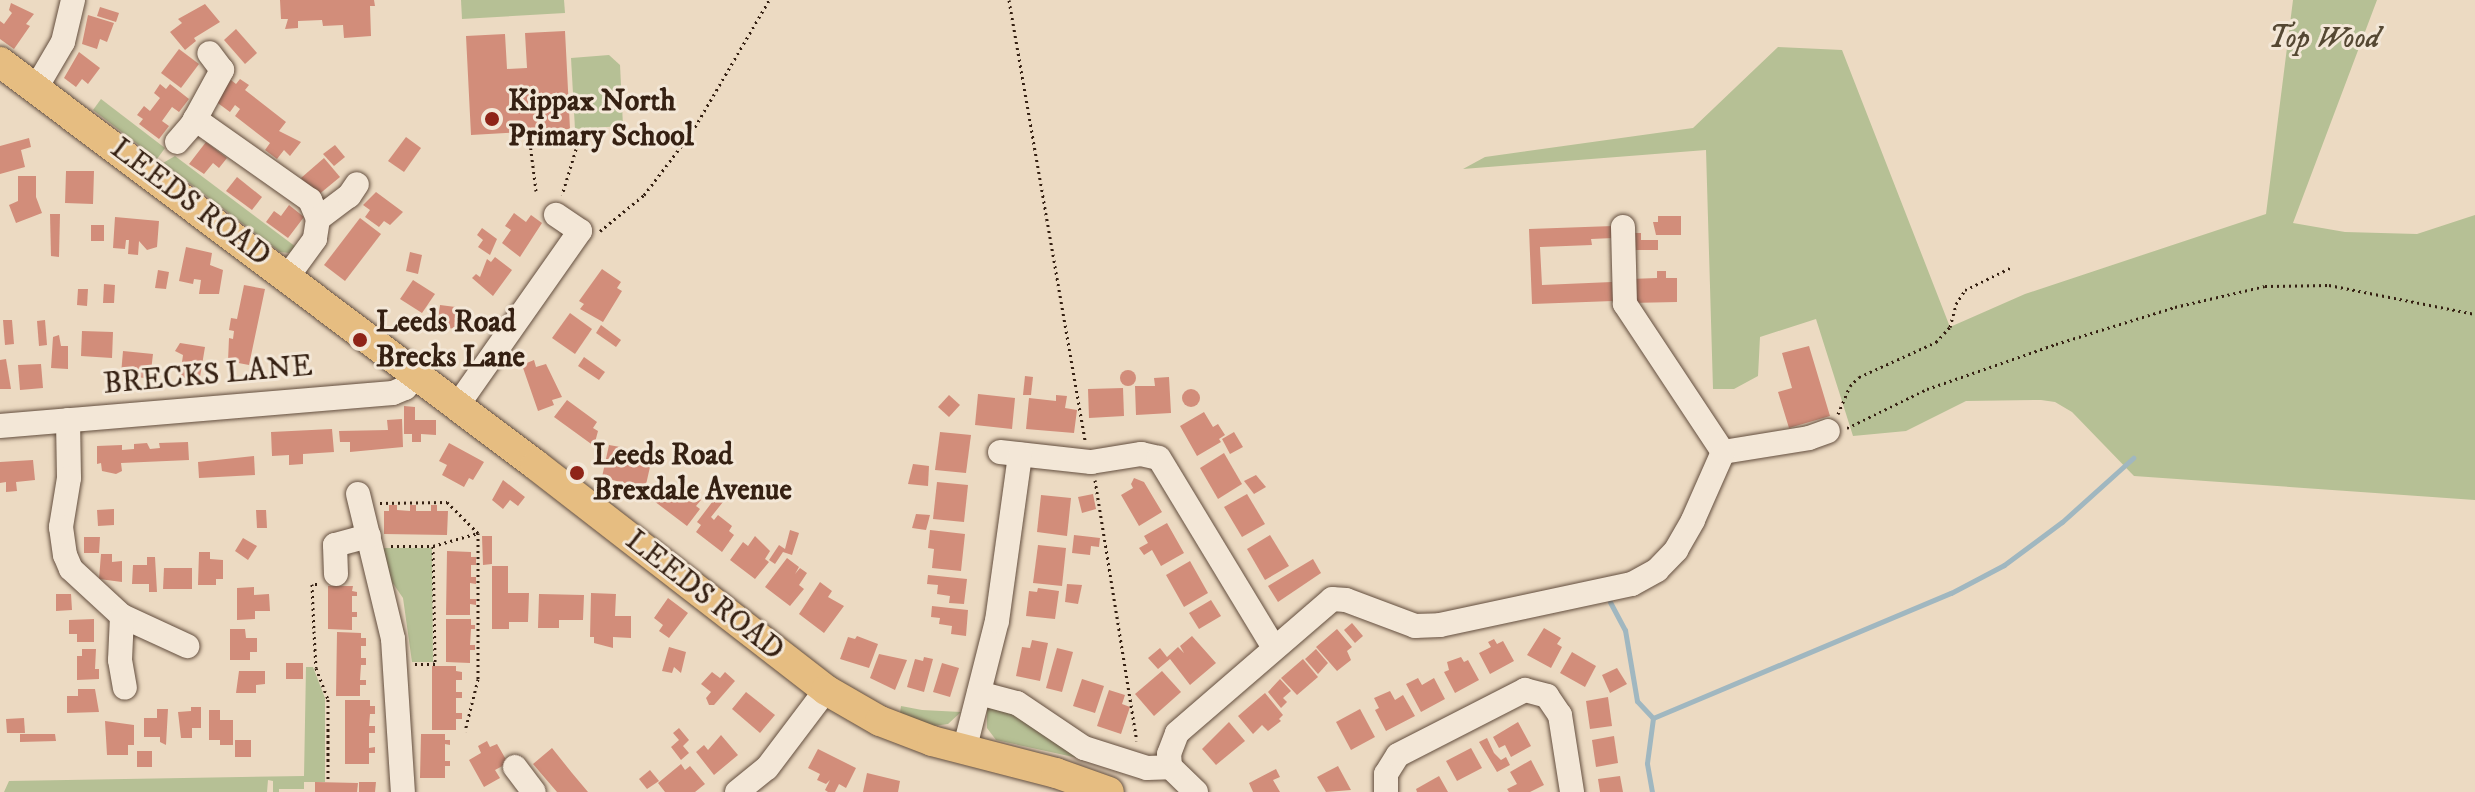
<!DOCTYPE html>
<style>
body{margin:0}
#map{position:relative;width:2475px;height:792px;overflow:hidden;background:#ecdac2;font-family:"IM FELL DW Pica",serif}
div>[style]{position:absolute}
.green>*{inset:0;background:#b6c095}
.stream>*{height:5px;margin:-2.5px;padding:0 2.5px;transform-origin:2.5px;border-radius:2.5px;background:#a0b7c0}
.building>*{inset:0;background:#d28d7a}
.round{border-radius:50%}
.path>*{height:3px;margin-top:-1.5px;transform-origin:0;background:repeating-linear-gradient(90deg,#352012 0 2px,transparent 0 6px)}
.roads{filter:drop-shadow(0 0 2px #634e3e) drop-shadow(0 0 2px #634e3e)}
.minor>*{height:24px;margin:-12px;padding:0 12px;transform-origin:12px;border-radius:12px;background:#f3e7d7}
.major>*{height:30px;margin:-15px;padding:0 15px;transform-origin:15px;border-radius:15px;background:#e6bd81}
.dots>*{width:22px;height:22px;translate:-50% -50%;box-sizing:border-box;border:4px solid #f3e7d7;border-radius:50%}
span{translate:-50% -50%;white-space:nowrap;text-align:center;line-height:1.15;-webkit-text-stroke:6px #f3e7d7;paint-order:stroke}
.park-label{font-size:30px;color:#554833;font-style:italic}
.poi-label{font-size:30px;color:#352012;font-weight:700}
.left{translate:0 -50%;text-align:left}
.street-label{font-size:30px;color:#352012}
</style>
<div id="map">
<div class="green">
<i style="clip-path:polygon(461px 0,564px 0,565px 13px,462px 19px)"></i>
<i style="clip-path:polygon(2293px 0,2377px 0,2293px 223px,2345px 232px,2417px 234px,2475px 215px,2475px 500px,2134px 476px,2072px 412px,2055px 402px,2041px 400px,1966px 401px,1906px 431px,1853px 436px,1816px 319px,1760px 337px,1758px 376px,1734px 389px,1713px 389px,1706px 150px,1463px 169px,1485px 157px,1693px 128px,1778px 47px,1842px 50px,1950px 327px,2025px 294px,2266px 214px)"></i>
<i style="clip-path:polygon(609px 55px,620px 65px,623px 126px,575px 129px,571px 58px)"></i>
<i style="clip-path:polygon(101px 99px,165px 148px,157px 159px,93px 110px)"></i>
<i style="clip-path:polygon(175px 156px,296px 247px,289px 253px,280px 252px,163px 163px)"></i>
<i style="clip-path:polygon(383px 548px,432px 548px,433px 662px,412px 662px,403px 598px,392px 582px)"></i>
<i style="clip-path:polygon(306px 667px,313px 667px,325px 698px,325px 782px,304px 782px,304px 789px,279px 789px,279px 792px,273px 792px,273px 781px,268px 780px,267px 792px,4px 792px,9px 781px,304px 776px)"></i>
<i style="clip-path:polygon(901px 706px,922px 710px,961px 712px,948px 724px,934px 726px,900px 713px)"></i>
<i style="clip-path:polygon(987px 706px,1009px 706px,1078px 758px,996px 740px,987px 728px)"></i>
</div>
<div class="stream">
<i style="left:1610px;top:602px;width:32px;rotate:62deg"></i>
<i style="left:1625px;top:630px;width:72px;rotate:80.4deg"></i>
<i style="left:1637px;top:701px;width:23px;rotate:47deg"></i>
<i style="left:1653px;top:718px;width:323px;rotate:-22.8deg"></i>
<i style="left:1951px;top:593px;width:60px;rotate:-27.8deg"></i>
<i style="left:2004px;top:565px;width:72px;rotate:-36.6deg"></i>
<i style="left:2062px;top:522px;width:96px;rotate:-42deg"></i>
<i style="left:1652px;top:792px;width:29px;rotate:-100deg"></i>
<i style="left:1647px;top:763px;width:45px;rotate:-82.4deg"></i>
</div>
<div class="building">
<i style="clip-path:polygon(280px 0,374px 0,375px 6px,370px 6px,371px 36px,344px 38px,343px 25px,323px 26px,322px 20px,298px 21px,298px 28px,285px 29px,288px 19px,281px 19px)"></i>
<i style="clip-path:polygon(11px 3px,34px 14px,26px 24px,30px 26px,14px 49px,0 39px,0 21px,4px 24px,12px 13px,9px 10px)"></i>
<i style="clip-path:polygon(205px 4px,220px 22px,194px 38px,196px 41px,185px 50px,170px 32px,182px 23px,178px 19px)"></i>
<i style="clip-path:polygon(100px 7px,119px 13px,116px 22px,97px 16px)"></i>
<i style="clip-path:polygon(88px 15px,114px 23px,107px 42px,100px 39px,97px 49px,82px 44px)"></i>
<i style="clip-path:polygon(236px 29px,257px 53px,245px 64px,224px 40px)"></i>
<i style="clip-path:polygon(565px 31px,570px 129px,471px 135px,466px 36px,505px 34px,507px 69px,527px 68px,525px 33px)"></i>
<i style="clip-path:polygon(179px 49px,199px 64px,181px 88px,161px 73px)"></i>
<i style="clip-path:polygon(79px 52px,100px 68px,88px 84px,82px 79px,76px 87px,64px 78px)"></i>
<i style="clip-path:polygon(240px 79px,249px 85px,245px 90px,286px 122px,279px 131px,301px 142px,290px 156px,284px 150px,277px 159px,265px 150px,270px 143px,235px 116px,240px 109px,235px 105px,230px 112px,215px 101px,231px 80px,236px 84px)"></i>
<i style="clip-path:polygon(160px 84px,166px 89px,170px 84px,189px 99px,179px 112px,172px 107px,162px 121px,169px 126px,159px 139px,139px 124px,143px 119px,137px 115px,144px 106px,150px 111px,160px 98px,154px 93px)"></i>
<i style="clip-path:polygon(406px 137px,421px 148px,404px 172px,388px 161px)"></i>
<i style="clip-path:polygon(29px 138px,31px 147px,21px 150px,25px 167px,0 174px,0 146px)"></i>
<i style="clip-path:polygon(206px 142px,227px 158px,219px 168px,213px 163px,204px 174px,189px 164px)"></i>
<i style="clip-path:polygon(335px 145px,345px 157px,334px 166px,323px 154px)"></i>
<i style="clip-path:polygon(324px 158px,340px 177px,317px 196px,301px 178px)"></i>
<i style="clip-path:polygon(66px 171px,94px 171px,93px 204px,65px 203px)"></i>
<i style="clip-path:polygon(18px 176px,36px 176px,36px 197px,42px 213px,16px 223px,9px 205px,18px 201px)"></i>
<i style="clip-path:polygon(237px 177px,262px 197px,252px 210px,226px 191px)"></i>
<i style="clip-path:polygon(376px 192px,403px 212px,390px 225px,384px 221px,379px 227px,365px 217px,370px 210px,363px 205px)"></i>
<i style="clip-path:polygon(289px 205px,304px 217px,288px 238px,266px 222px,274px 211px,281px 216px)"></i>
<i style="clip-path:polygon(514px 213px,526px 222px,531px 215px,542px 223px,520px 257px,502px 243px,511px 230px,505px 226px)"></i>
<i style="clip-path:polygon(50px 214px,60px 214px,59px 257px,51px 256px)"></i>
<i style="clip-path:polygon(1658px 216px,1681px 216px,1681px 235px,1656px 235px,1653px 222px,1658px 222px)"></i>
<i style="clip-path:polygon(115px 217px,159px 221px,157px 247px,147px 250px,139px 241px,138px 255px,128px 254px,129px 240px,126px 240px,125px 249px,113px 248px)"></i>
<i style="clip-path:polygon(360px 218px,381px 234px,345px 281px,324px 265px)"></i>
<i style="clip-path:polygon(91px 225px,104px 225px,104px 241px,91px 241px)"></i>
<i style="clip-path:polygon(1613px 226px,1613px 238px,1591px 239px,1592px 245px,1540px 247px,1542px 285px,1612px 282px,1613px 301px,1532px 304px,1529px 229px)"></i>
<i style="clip-path:polygon(482px 228px,497px 239px,490px 255px,478px 247px,483px 240px,477px 235px)"></i>
<i style="clip-path:polygon(1633px 233px,1641px 233px,1641px 240px,1658px 240px,1658px 250px,1629px 250px)"></i>
<i style="clip-path:polygon(186px 247px,212px 253px,210px 265px,223px 270px,219px 294px,199px 294px,201px 280px,194px 279px,193px 284px,179px 281px)"></i>
<i style="clip-path:polygon(410px 252px,422px 255px,418px 274px,406px 271px)"></i>
<i style="clip-path:polygon(495px 257px,512px 270px,493px 296px,472px 278px,476px 274px,480px 277px,487px 259px,491px 262px)"></i>
<i style="clip-path:polygon(602px 269px,621px 282px,617px 288px,622px 291px,603px 322px,580px 309px,584px 304px,579px 301px)"></i>
<i style="clip-path:polygon(158px 270px,169px 272px,166px 289px,155px 288px)"></i>
<i style="clip-path:polygon(1657px 271px,1666px 271px,1666px 278px,1677px 278px,1677px 302px,1630px 303px,1630px 279px,1657px 278px)"></i>
<i style="clip-path:polygon(413px 280px,435px 294px,422px 313px,400px 299px)"></i>
<i style="clip-path:polygon(104px 284px,115px 285px,114px 303px,103px 303px)"></i>
<i style="clip-path:polygon(244px 285px,265px 289px,249px 365px,228px 361px,229px 338px,233px 339px,234px 331px,229px 330px,231px 318px,237px 319px)"></i>
<i style="clip-path:polygon(78px 289px,88px 289px,87px 306px,77px 305px)"></i>
<i style="clip-path:polygon(440px 305px,471px 309px,469px 330px,437px 327px)"></i>
<i style="clip-path:polygon(570px 313px,592px 329px,575px 354px,552px 338px)"></i>
<i style="clip-path:polygon(3px 320px,12px 320px,14px 344px,5px 345px)"></i>
<i style="clip-path:polygon(45px 320px,47px 345px,39px 346px,37px 321px)"></i>
<i style="clip-path:polygon(601px 325px,621px 340px,616px 347px,596px 333px)"></i>
<i style="clip-path:polygon(82px 331px,113px 332px,112px 358px,81px 356px)"></i>
<i style="clip-path:polygon(59px 335px,61px 346px,68px 346px,68px 369px,51px 368px,53px 337px)"></i>
<i style="clip-path:polygon(180px 343px,205px 347px,199px 383px,180px 376px,183px 355px,175px 351px)"></i>
<i style="clip-path:polygon(1809px 346px,1830px 416px,1789px 428px,1778px 392px,1792px 388px,1782px 353px)"></i>
<i style="clip-path:polygon(123px 351px,153px 354px,150px 379px,121px 374px)"></i>
<i style="clip-path:polygon(584px 357px,605px 372px,599px 380px,578px 366px)"></i>
<i style="clip-path:polygon(6px 359px,11px 389px,0 389px,0 360px)"></i>
<i style="clip-path:polygon(534px 360px,536px 367px,546px 364px,562px 397px,552px 400px,554px 405px,538px 411px,522px 365px)"></i>
<i style="clip-path:polygon(41px 364px,43px 388px,20px 390px,18px 365px)"></i>
<i class="round" style="left:1120px;top:370px;width:16px;height:16px"></i>
<i style="clip-path:polygon(1025px 376px,1033px 377px,1031px 395px,1023px 395px)"></i>
<i style="clip-path:polygon(1169px 377px,1171px 413px,1136px 415px,1135px 386px,1155px 386px,1154px 378px)"></i>
<i style="clip-path:polygon(1123px 388px,1124px 416px,1089px 418px,1088px 389px)"></i>
<i class="round" style="left:1182px;top:389px;width:18px;height:18px"></i>
<i style="clip-path:polygon(978px 394px,1015px 398px,1012px 429px,975px 425px)"></i>
<i style="clip-path:polygon(949px 395px,960px 405px,949px 417px,938px 407px)"></i>
<i style="clip-path:polygon(1056px 395px,1067px 396px,1065px 408px,1077px 410px,1074px 433px,1026px 429px,1029px 398px,1056px 401px)"></i>
<i style="clip-path:polygon(567px 400px,597px 422px,593px 428px,598px 431px,594px 446px,554px 417px)"></i>
<i style="clip-path:polygon(404px 406px,415px 407px,415px 420px,436px 420px,436px 435px,421px 434px,421px 442px,412px 442px,412px 434px,404px 434px)"></i>
<i style="clip-path:polygon(1204px 412px,1213px 427px,1218px 424px,1225px 435px,1219px 439px,1221px 442px,1197px 456px,1180px 426px)"></i>
<i style="clip-path:polygon(402px 419px,403px 447px,350px 452px,350px 442px,340px 442px,339px 431px,388px 430px,387px 420px)"></i>
<i style="clip-path:polygon(332px 429px,334px 452px,303px 454px,303px 464px,289px 465px,289px 455px,272px 456px,271px 432px)"></i>
<i style="clip-path:polygon(940px 432px,971px 435px,966px 473px,935px 470px)"></i>
<i style="clip-path:polygon(1234px 432px,1243px 447px,1230px 454px,1222px 439px)"></i>
<i style="clip-path:polygon(188px 442px,189px 460px,121px 463px,122px 471px,116px 474px,102px 471px,101px 463px,97px 464px,97px 446px,122px 445px,122px 450px,134px 449px,134px 444px,147px 443px,150px 449px,160px 448px,159px 443px)"></i>
<i style="clip-path:polygon(449px 443px,484px 462px,473px 480px,469px 478px,464px 487px,442px 475px,447px 465px,439px 461px)"></i>
<i style="clip-path:polygon(609px 445px,626px 448px,624px 458px,626px 452px,652px 458px,645px 489px,602px 477px)"></i>
<i style="clip-path:polygon(1224px 453px,1242px 484px,1218px 499px,1200px 468px)"></i>
<i style="clip-path:polygon(254px 456px,255px 475px,199px 478px,198px 462px)"></i>
<i style="clip-path:polygon(33px 460px,35px 480px,16px 482px,17px 491px,6px 492px,6px 482px,0 483px,0 462px)"></i>
<i style="clip-path:polygon(913px 464px,929px 466px,928px 486px,908px 484px)"></i>
<i style="clip-path:polygon(1256px 475px,1266px 487px,1254px 494px,1244px 481px)"></i>
<i style="clip-path:polygon(1134px 478px,1144px 482px,1162px 512px,1139px 526px,1121px 495px,1133px 488px,1131px 484px)"></i>
<i style="clip-path:polygon(503px 480px,525px 497px,518px 506px,510px 500px,503px 509px,492px 500px)"></i>
<i style="clip-path:polygon(937px 482px,968px 485px,964px 522px,933px 519px)"></i>
<i style="clip-path:polygon(667px 484px,687px 499px,691px 493px,701px 500px,696px 506px,700px 509px,687px 526px,654px 501px)"></i>
<i style="clip-path:polygon(1093px 494px,1096px 509px,1082px 513px,1078px 497px)"></i>
<i style="clip-path:polygon(1247px 494px,1265px 524px,1242px 537px,1224px 507px)"></i>
<i style="clip-path:polygon(1041px 495px,1071px 498px,1067px 536px,1037px 532px)"></i>
<i style="clip-path:polygon(716px 497px,723px 502px,711px 517px,714px 520px,718px 515px,732px 526px,729px 531px,734px 535px,722px 552px,696px 532px,701px 525px,697px 522px)"></i>
<i style="clip-path:polygon(389px 505px,397px 505px,397px 510px,410px 511px,410px 505px,416px 505px,416px 511px,431px 511px,431px 505px,437px 505px,437px 511px,448px 511px,447px 535px,384px 534px,384px 511px,389px 511px)"></i>
<i style="clip-path:polygon(114px 509px,114px 525px,98px 526px,97px 510px)"></i>
<i style="clip-path:polygon(256px 510px,266px 510px,267px 528px,257px 528px)"></i>
<i style="clip-path:polygon(916px 514px,930px 515px,926px 530px,912px 528px)"></i>
<i style="clip-path:polygon(1167px 523px,1184px 553px,1161px 566px,1152px 550px,1144px 555px,1139px 548px,1148px 543px,1144px 536px)"></i>
<i style="clip-path:polygon(790px 530px,799px 533px,792px 555px,783px 552px,775px 564px,769px 560px,779px 545px,785px 549px)"></i>
<i style="clip-path:polygon(930px 530px,965px 534px,961px 571px,932px 568px,934px 549px,928px 548px)"></i>
<i style="clip-path:polygon(1074px 535px,1100px 538px,1099px 547px,1091px 546px,1090px 555px,1072px 553px)"></i>
<i style="clip-path:polygon(1270px 535px,1289px 566px,1265px 580px,1247px 549px)"></i>
<i style="clip-path:polygon(482px 536px,492px 536px,492px 564px,483px 565px)"></i>
<i style="clip-path:polygon(755px 536px,770px 551px,765px 559px,769px 562px,755px 579px,730px 560px,743px 542px,748px 546px)"></i>
<i style="clip-path:polygon(84px 537px,100px 537px,99px 553px,84px 553px)"></i>
<i style="clip-path:polygon(243px 538px,257px 546px,248px 560px,235px 551px)"></i>
<i style="clip-path:polygon(1038px 545px,1066px 548px,1062px 586px,1033px 583px)"></i>
<i style="clip-path:polygon(447px 551px,471px 552px,471px 557px,476px 557px,476px 565px,471px 565px,471px 577px,476px 577px,476px 584px,470px 583px,470px 599px,476px 599px,476px 605px,470px 604px,470px 615px,446px 615px)"></i>
<i style="clip-path:polygon(199px 552px,210px 552px,210px 559px,223px 560px,223px 579px,216px 579px,216px 585px,198px 585px)"></i>
<i style="clip-path:polygon(101px 554px,112px 554px,112px 562px,122px 561px,122px 582px,99px 579px)"></i>
<i style="clip-path:polygon(147px 557px,155px 557px,157px 592px,149px 592px,149px 584px,132px 584px,133px 565px,147px 565px)"></i>
<i style="clip-path:polygon(787px 558px,799px 567px,795px 574px,800px 568px,807px 573px,799px 585px,804px 589px,790px 606px,765px 587px)"></i>
<i style="clip-path:polygon(1313px 559px,1321px 573px,1278px 602px,1268px 586px)"></i>
<i style="clip-path:polygon(1190px 561px,1208px 593px,1184px 607px,1166px 575px)"></i>
<i style="clip-path:polygon(492px 566px,508px 566px,508px 593px,529px 593px,528px 622px,509px 622px,509px 629px,492px 629px)"></i>
<i style="clip-path:polygon(164px 568px,192px 568px,192px 589px,163px 589px)"></i>
<i style="clip-path:polygon(928px 575px,967px 579px,964px 604px,949px 603px,950px 596px,937px 594px,938px 585px,927px 584px)"></i>
<i style="clip-path:polygon(820px 582px,832px 591px,828px 597px,844px 606px,824px 633px,799px 614px)"></i>
<i style="clip-path:polygon(1067px 584px,1082px 585px,1078px 604px,1065px 602px)"></i>
<i style="clip-path:polygon(328px 586px,353px 586px,352px 591px,357px 592px,357px 596px,352px 596px,352px 612px,357px 612px,357px 617px,352px 617px,352px 630px,328px 629px)"></i>
<i style="clip-path:polygon(254px 587px,254px 595px,269px 594px,270px 611px,255px 611px,255px 619px,237px 620px,237px 588px)"></i>
<i style="clip-path:polygon(1038px 588px,1059px 591px,1055px 619px,1026px 616px,1029px 591px,1037px 592px)"></i>
<i style="clip-path:polygon(591px 593px,616px 594px,615px 616px,631px 616px,631px 638px,613px 637px,613px 648px,594px 643px,594px 637px,590px 637px)"></i>
<i style="clip-path:polygon(56px 594px,71px 594px,72px 610px,56px 611px)"></i>
<i style="clip-path:polygon(539px 594px,584px 595px,583px 620px,559px 620px,559px 628px,538px 628px)"></i>
<i style="clip-path:polygon(668px 598px,688px 613px,669px 638px,659px 631px,663px 625px,654px 618px)"></i>
<i style="clip-path:polygon(1211px 600px,1221px 616px,1199px 629px,1189px 613px)"></i>
<i style="clip-path:polygon(932px 606px,968px 610px,966px 636px,951px 634px,952px 626px,939px 624px,940px 618px,931px 617px)"></i>
<i style="clip-path:polygon(94px 619px,94px 642px,77px 642px,77px 634px,69px 634px,69px 620px)"></i>
<i style="clip-path:polygon(446px 619px,471px 619px,471px 625px,475px 625px,475px 629px,471px 629px,470px 645px,475px 645px,475px 650px,470px 650px,470px 663px,446px 662px)"></i>
<i style="clip-path:polygon(1352px 623px,1363px 636px,1355px 643px,1344px 630px)"></i>
<i style="clip-path:polygon(1544px 628px,1561px 638px,1557px 644px,1562px 647px,1551px 668px,1527px 655px)"></i>
<i style="clip-path:polygon(230px 629px,245px 629px,246px 638px,257px 638px,257px 652px,250px 652px,250px 660px,230px 660px)"></i>
<i style="clip-path:polygon(1337px 629px,1352px 647px,1347px 651px,1351px 660px,1337px 671px,1316px 647px)"></i>
<i style="clip-path:polygon(337px 632px,361px 633px,361px 638px,366px 638px,366px 646px,361px 646px,361px 658px,366px 658px,366px 665px,361px 665px,360px 680px,366px 680px,366px 685px,360px 685px,360px 696px,336px 696px)"></i>
<i style="clip-path:polygon(857px 636px,878px 644px,869px 668px,840px 659px,848px 637px,855px 639px)"></i>
<i style="clip-path:polygon(1192px 636px,1216px 663px,1190px 685px,1170px 659px,1158px 669px,1148px 658px,1160px 648px,1167px 657px,1178px 647px,1184px 653px,1180px 646px)"></i>
<i style="clip-path:polygon(1494px 639px,1497px 644px,1503px 641px,1514px 661px,1490px 674px,1479px 653px,1491px 647px,1488px 642px)"></i>
<i style="clip-path:polygon(1032px 640px,1048px 643px,1040px 681px,1016px 676px,1022px 647px,1030px 648px)"></i>
<i style="clip-path:polygon(669px 647px,686px 652px,681px 673px,674px 667px,672px 673px,662px 671px)"></i>
<i style="clip-path:polygon(1057px 648px,1073px 652px,1062px 692px,1046px 688px)"></i>
<i style="clip-path:polygon(82px 649px,96px 649px,95px 669px,99px 669px,99px 679px,77px 680px,77px 656px,82px 656px)"></i>
<i style="clip-path:polygon(1316px 649px,1328px 663px,1318px 674px,1305px 659px)"></i>
<i style="clip-path:polygon(1572px 652px,1596px 666px,1585px 687px,1560px 673px)"></i>
<i style="clip-path:polygon(879px 654px,907px 660px,895px 690px,870px 678px)"></i>
<i style="clip-path:polygon(924px 657px,933px 659px,924px 692px,907px 687px,915px 659px,923px 661px)"></i>
<i style="clip-path:polygon(1461px 657px,1464px 662px,1468px 660px,1479px 680px,1455px 693px,1444px 672px,1449px 670px,1447px 662px)"></i>
<i style="clip-path:polygon(1303px 659px,1318px 677px,1297px 695px,1281px 678px)"></i>
<i style="clip-path:polygon(286px 663px,303px 663px,303px 679px,286px 679px)"></i>
<i style="clip-path:polygon(942px 663px,959px 668px,950px 697px,933px 692px)"></i>
<i style="clip-path:polygon(432px 666px,456px 666px,456px 671px,462px 672px,462px 680px,456px 680px,456px 692px,462px 692px,462px 698px,456px 698px,456px 713px,462px 713px,462px 719px,456px 719px,456px 730px,432px 730px)"></i>
<i style="clip-path:polygon(1617px 668px,1627px 684px,1610px 693px,1602px 675px)"></i>
<i style="clip-path:polygon(239px 671px,265px 671px,265px 684px,256px 685px,256px 693px,236px 693px)"></i>
<i style="clip-path:polygon(1162px 671px,1181px 692px,1154px 716px,1135px 694px)"></i>
<i style="clip-path:polygon(712px 672px,720px 678px,725px 672px,735px 681px,714px 705px,709px 705px,706px 698px,711px 692px,701px 684px)"></i>
<i style="clip-path:polygon(1418px 678px,1422px 685px,1434px 678px,1445px 699px,1421px 712px,1406px 684px)"></i>
<i style="clip-path:polygon(1082px 679px,1104px 686px,1095px 713px,1073px 706px)"></i>
<i style="clip-path:polygon(1280px 679px,1291px 691px,1283px 698px,1287px 702px,1281px 708px,1268px 692px)"></i>
<i style="clip-path:polygon(78px 689px,95px 689px,99px 712px,67px 713px,67px 696px,78px 696px)"></i>
<i style="clip-path:polygon(1109px 690px,1125px 695px,1122px 704px,1130px 707px,1121px 734px,1097px 726px)"></i>
<i style="clip-path:polygon(1390px 691px,1395px 700px,1403px 695px,1415px 716px,1386px 731px,1375px 710px,1379px 708px,1374px 698px)"></i>
<i style="clip-path:polygon(746px 692px,775px 715px,760px 733px,732px 709px)"></i>
<i style="clip-path:polygon(1265px 693px,1283px 715px,1279px 719px,1281px 721px,1268px 731px,1262px 725px,1253px 734px,1238px 716px)"></i>
<i style="clip-path:polygon(1608px 697px,1612px 726px,1590px 729px,1586px 701px)"></i>
<i style="clip-path:polygon(345px 700px,370px 700px,370px 706px,375px 706px,375px 714px,370px 714px,369px 726px,375px 726px,375px 733px,369px 733px,369px 748px,375px 747px,375px 753px,369px 753px,369px 764px,345px 764px)"></i>
<i style="clip-path:polygon(191px 707px,201px 707px,201px 728px,192px 728px,192px 738px,181px 738px,178px 712px,191px 711px)"></i>
<i style="clip-path:polygon(157px 709px,168px 709px,166px 745px,160px 742px,160px 737px,144px 737px,144px 718px,157px 718px)"></i>
<i style="clip-path:polygon(1360px 709px,1375px 737px,1351px 750px,1336px 722px)"></i>
<i style="clip-path:polygon(209px 710px,220px 710px,220px 720px,233px 720px,233px 745px,220px 745px,220px 740px,209px 740px)"></i>
<i style="clip-path:polygon(24px 718px,25px 733px,7px 733px,6px 719px)"></i>
<i style="clip-path:polygon(105px 721px,134px 725px,134px 745px,128px 745px,128px 755px,107px 755px)"></i>
<i style="clip-path:polygon(1229px 722px,1245px 741px,1216px 765px,1202px 749px)"></i>
<i style="clip-path:polygon(1518px 722px,1531px 746px,1511px 757px,1505px 745px,1499px 748px,1493px 737px)"></i>
<i style="clip-path:polygon(679px 728px,689px 740px,683px 746px,689px 753px,681px 760px,671px 747px,679px 740px,673px 733px)"></i>
<i style="clip-path:polygon(20px 734px,55px 734px,56px 741px,20px 742px)"></i>
<i style="clip-path:polygon(421px 734px,445px 734px,445px 740px,450px 740px,450px 745px,445px 744px,445px 761px,450px 761px,450px 766px,445px 766px,445px 778px,420px 778px)"></i>
<i style="clip-path:polygon(721px 735px,738px 755px,714px 775px,696px 752px,704px 745px,708px 750px)"></i>
<i style="clip-path:polygon(1614px 736px,1618px 763px,1596px 767px,1592px 740px)"></i>
<i style="clip-path:polygon(1487px 738px,1494px 753px,1501px 760px,1506px 757px,1510px 765px,1497px 772px,1479px 742px)"></i>
<i style="clip-path:polygon(235px 740px,251px 740px,251px 757px,235px 757px)"></i>
<i style="clip-path:polygon(487px 741px,490px 747px,497px 744px,508px 763px,495px 770px,500px 778px,484px 787px,469px 760px,481px 753px,478px 746px)"></i>
<i style="clip-path:polygon(552px 748px,572px 773px,588px 792px,557px 792px,533px 764px)"></i>
<i style="clip-path:polygon(1471px 748px,1482px 768px,1457px 781px,1446px 761px)"></i>
<i style="clip-path:polygon(818px 749px,856px 768px,846px 788px,839px 784px,835px 792px,828px 792px,825px 790px,830px 780px,826px 784px,817px 780px,820px 774px,808px 768px)"></i>
<i style="clip-path:polygon(137px 751px,152px 751px,152px 767px,137px 767px)"></i>
<i style="clip-path:polygon(1531px 760px,1544px 785px,1530px 792px,1509px 792px,1507px 789px,1517px 784px,1510px 772px)"></i>
<i style="clip-path:polygon(681px 764px,685px 770px,690px 766px,705px 784px,695px 792px,665px 792px,658px 783px)"></i>
<i style="clip-path:polygon(1338px 766px,1351px 790px,1326px 792px,1317px 777px)"></i>
<i style="clip-path:polygon(1276px 769px,1280px 777px,1273px 780px,1280px 792px,1253px 792px,1249px 783px)"></i>
<i style="clip-path:polygon(650px 770px,659px 781px,647px 789px,639px 779px)"></i>
<i style="clip-path:polygon(867px 773px,900px 781px,898px 792px,863px 792px)"></i>
<i style="clip-path:polygon(1439px 776px,1448px 792px,1417px 792px,1416px 789px)"></i>
<i style="clip-path:polygon(1620px 776px,1623px 792px,1600px 792px,1598px 779px)"></i>
<i style="clip-path:polygon(315px 782px,358px 783px,357px 792px,315px 792px)"></i>
<i style="clip-path:polygon(359px 782px,376px 782px,375px 792px,359px 792px)"></i>
</div>
<div class="path">
<i style="left:1009px;top:0;width:448px;rotate:80.2deg"></i>
<i style="left:536px;top:191px;width:56px;rotate:-97.1deg"></i>
<i style="left:529px;top:135px;width:45px;rotate:-2.5deg"></i>
<i style="left:574px;top:133px;width:16px;rotate:83deg"></i>
<i style="left:576px;top:149px;width:48px;rotate:106.9deg"></i>
<i style="left:600px;top:231px;width:57px;rotate:-39.3deg"></i>
<i style="left:644px;top:195px;width:79px;rotate:-52.7deg"></i>
<i style="left:692px;top:132px;width:153px;rotate:-59.7deg"></i>
<i style="left:1838px;top:414px;width:30px;rotate:-67deg"></i>
<i style="left:1850px;top:386px;width:13px;rotate:-45deg"></i>
<i style="left:1859px;top:377px;width:85px;rotate:-24.4deg"></i>
<i style="left:1936px;top:342px;width:21px;rotate:-47deg"></i>
<i style="left:1950px;top:327px;width:24px;rotate:-75deg"></i>
<i style="left:1956px;top:304px;width:17px;rotate:-57deg"></i>
<i style="left:1965px;top:290px;width:52px;rotate:-26.1deg"></i>
<i style="left:1847px;top:428px;width:89px;rotate:-26deg"></i>
<i style="left:1927px;top:389px;width:137px;rotate:-19.2deg"></i>
<i style="left:2056px;top:344px;width:125px;rotate:-17.3deg"></i>
<i style="left:2175px;top:307px;width:92px;rotate:-13.1deg"></i>
<i style="left:2265px;top:286px;width:64px;rotate:-0.9deg"></i>
<i style="left:2329px;top:285px;width:149px;rotate:11.2deg"></i>
<i style="left:1095px;top:480px;width:264px;rotate:80.9deg"></i>
<i style="left:380px;top:503px;width:67px;rotate:-0.9deg"></i>
<i style="left:447px;top:502px;width:44px;rotate:45deg"></i>
<i style="left:478px;top:533px;width:146px;rotate:90deg"></i>
<i style="left:478px;top:679px;width:54px;rotate:104deg"></i>
<i style="left:391px;top:546px;width:42px"></i>
<i style="left:433px;top:546px;width:118px;rotate:89deg"></i>
<i style="left:435px;top:664px;width:20px;rotate:180deg"></i>
<i style="left:433px;top:546px;width:47px;rotate:-16.1deg"></i>
<i style="left:317px;top:584px;width:5px;rotate:180deg"></i>
<i style="left:312px;top:584px;width:47px;rotate:87.6deg"></i>
<i style="left:314px;top:631px;width:37px;rotate:87deg"></i>
<i style="left:316px;top:668px;width:33px;rotate:69deg"></i>
<i style="left:328px;top:699px;width:82px;rotate:90deg"></i>
</div>
<div class="roads">
<div class="minor">
<i style="left:36px;top:88px;width:53px;rotate:-59.6deg"></i>
<i style="left:63px;top:42px;width:43px;rotate:-76.6deg"></i>
<i style="left:195px;top:119px;width:141px;rotate:35.2deg"></i>
<i style="left:310px;top:200px;width:21px;rotate:67deg"></i>
<i style="left:318px;top:219px;width:20px;rotate:99deg"></i>
<i style="left:315px;top:239px;width:46px;rotate:126.1deg"></i>
<i style="left:177px;top:142px;width:23px;rotate:-49deg"></i>
<i style="left:192px;top:125px;width:63px;rotate:-61.4deg"></i>
<i style="left:222px;top:70px;width:21px;rotate:-127deg"></i>
<i style="left:318px;top:219px;width:39px;rotate:-37deg"></i>
<i style="left:349px;top:196px;width:14px;rotate:-56deg"></i>
<i style="left:457px;top:406px;width:214px;rotate:-54.9deg"></i>
<i style="left:580px;top:231px;width:29px;rotate:-146deg"></i>
<i style="left:68px;top:420px;width:58px;rotate:89deg"></i>
<i style="left:69px;top:478px;width:50px;rotate:99.3deg"></i>
<i style="left:61px;top:527px;width:28px;rotate:82deg"></i>
<i style="left:65px;top:555px;width:15px;rotate:67deg"></i>
<i style="left:71px;top:569px;width:69px;rotate:42.7deg"></i>
<i style="left:122px;top:616px;width:72px;rotate:24.8deg"></i>
<i style="left:0;top:426px;width:394px;rotate:-4.8deg"></i>
<i style="left:393px;top:393px;width:13px;rotate:-23deg"></i>
<i style="left:405px;top:388px;width:16px;rotate:-47deg"></i>
<i style="left:1000px;top:452px;width:92px;rotate:6.3deg"></i>
<i style="left:1091px;top:462px;width:51px;rotate:-9.1deg"></i>
<i style="left:1141px;top:454px;width:18px;rotate:13deg"></i>
<i style="left:1159px;top:458px;width:222px;rotate:58.8deg"></i>
<i style="left:1723px;top:452px;width:87px;rotate:-9.2deg"></i>
<i style="left:1809px;top:438px;width:20px;rotate:-20deg"></i>
<i style="left:358px;top:494px;width:149px;rotate:76.4deg"></i>
<i style="left:393px;top:639px;width:153px;rotate:86.3deg"></i>
<i style="left:336px;top:574px;width:29px;rotate:-92deg"></i>
<i style="left:335px;top:545px;width:35px;rotate:-15deg"></i>
<i style="left:122px;top:616px;width:44px;rotate:92.6deg"></i>
<i style="left:120px;top:660px;width:28px;rotate:80deg"></i>
<i style="left:979px;top:693px;width:39px;rotate:15deg"></i>
<i style="left:1017px;top:703px;width:81px;rotate:33.9deg"></i>
<i style="left:1084px;top:748px;width:66px;rotate:17.6deg"></i>
<i style="left:1147px;top:768px;width:23px;rotate:-2deg"></i>
<i style="left:964px;top:751px;width:134px;rotate:-75.8deg"></i>
<i style="left:997px;top:621px;width:168px;rotate:-82.1deg"></i>
<i style="left:515px;top:767px;width:31px;rotate:53deg"></i>
<i style="left:737px;top:792px;width:38px;rotate:-39deg"></i>
<i style="left:767px;top:768px;width:98px;rotate:-52.9deg"></i>
<i style="left:1196px;top:792px;width:36px;rotate:-136deg"></i>
<i style="left:1170px;top:767px;width:13px;rotate:-94deg"></i>
<i style="left:1169px;top:754px;width:22px;rotate:-69deg"></i>
<i style="left:1177px;top:733px;width:205px;rotate:-40.8deg"></i>
<i style="left:1332px;top:599px;width:14px;rotate:4deg"></i>
<i style="left:1346px;top:600px;width:74px;rotate:20.6deg"></i>
<i style="left:1415px;top:626px;width:25px;rotate:-2deg"></i>
<i style="left:1440px;top:625px;width:196px;rotate:-12.1deg"></i>
<i style="left:1632px;top:584px;width:29px;rotate:-29deg"></i>
<i style="left:1657px;top:570px;width:28px;rotate:-46deg"></i>
<i style="left:1676px;top:550px;width:34px;rotate:-60deg"></i>
<i style="left:1693px;top:520px;width:74px;rotate:-66.2deg"></i>
<i style="left:1723px;top:452px;width:178px;rotate:-123.5deg"></i>
<i style="left:1625px;top:304px;width:77px;rotate:-91.5deg"></i>
<i style="left:1386px;top:792px;width:18px;rotate:-90deg"></i>
<i style="left:1386px;top:774px;width:22px;rotate:-58deg"></i>
<i style="left:1398px;top:755px;width:143px;rotate:-27.1deg"></i>
<i style="left:1525px;top:690px;width:23px;rotate:15deg"></i>
<i style="left:1547px;top:696px;width:23px;rotate:56deg"></i>
<i style="left:1560px;top:715px;width:78px;rotate:81.1deg"></i>
</div>
<div class="major">
<i style="left:0;top:62px;width:671px;rotate:36.94deg"></i>
<i style="left:536px;top:465px;width:367px;rotate:37.8deg"></i>
<i style="left:826px;top:690px;width:62px;rotate:29.9deg"></i>
<i style="left:880px;top:721px;width:56px;rotate:21deg"></i>
<i style="left:932px;top:741px;width:128px;rotate:14.5deg"></i>
<i style="left:1056px;top:773px;width:56px;rotate:19.7deg"></i>
</div>
</div>
<div class="dots">
<i style="left:492px;top:119px;background:#8f2418"></i>
<i style="left:360px;top:340px;background:#8f2418"></i>
<i style="left:577px;top:473px;background:#8f2418"></i>
</div>
<div class="park-label">
<span style="left:2324px;top:39px">Top Wood</span>
</div>
<div class="poi-label">
<span class="left" style="left:508px;top:119px">Kippax North<br>Primary School</span>
<span class="left" style="left:376px;top:340px">Leeds Road<br>Brecks Lane</span>
<span class="left" style="left:593px;top:473px">Leeds Road<br>Brexdale Avenue</span>
</div>
<div class="street-label">
<span style="left:190px;top:203px;rotate:37deg">LEEDS ROAD</span>
<span style="left:208px;top:376px;rotate:-5deg">BRECKS LANE</span>
<span style="left:704px;top:596px;rotate:38deg">LEEDS ROAD</span>
</div>
</div>
